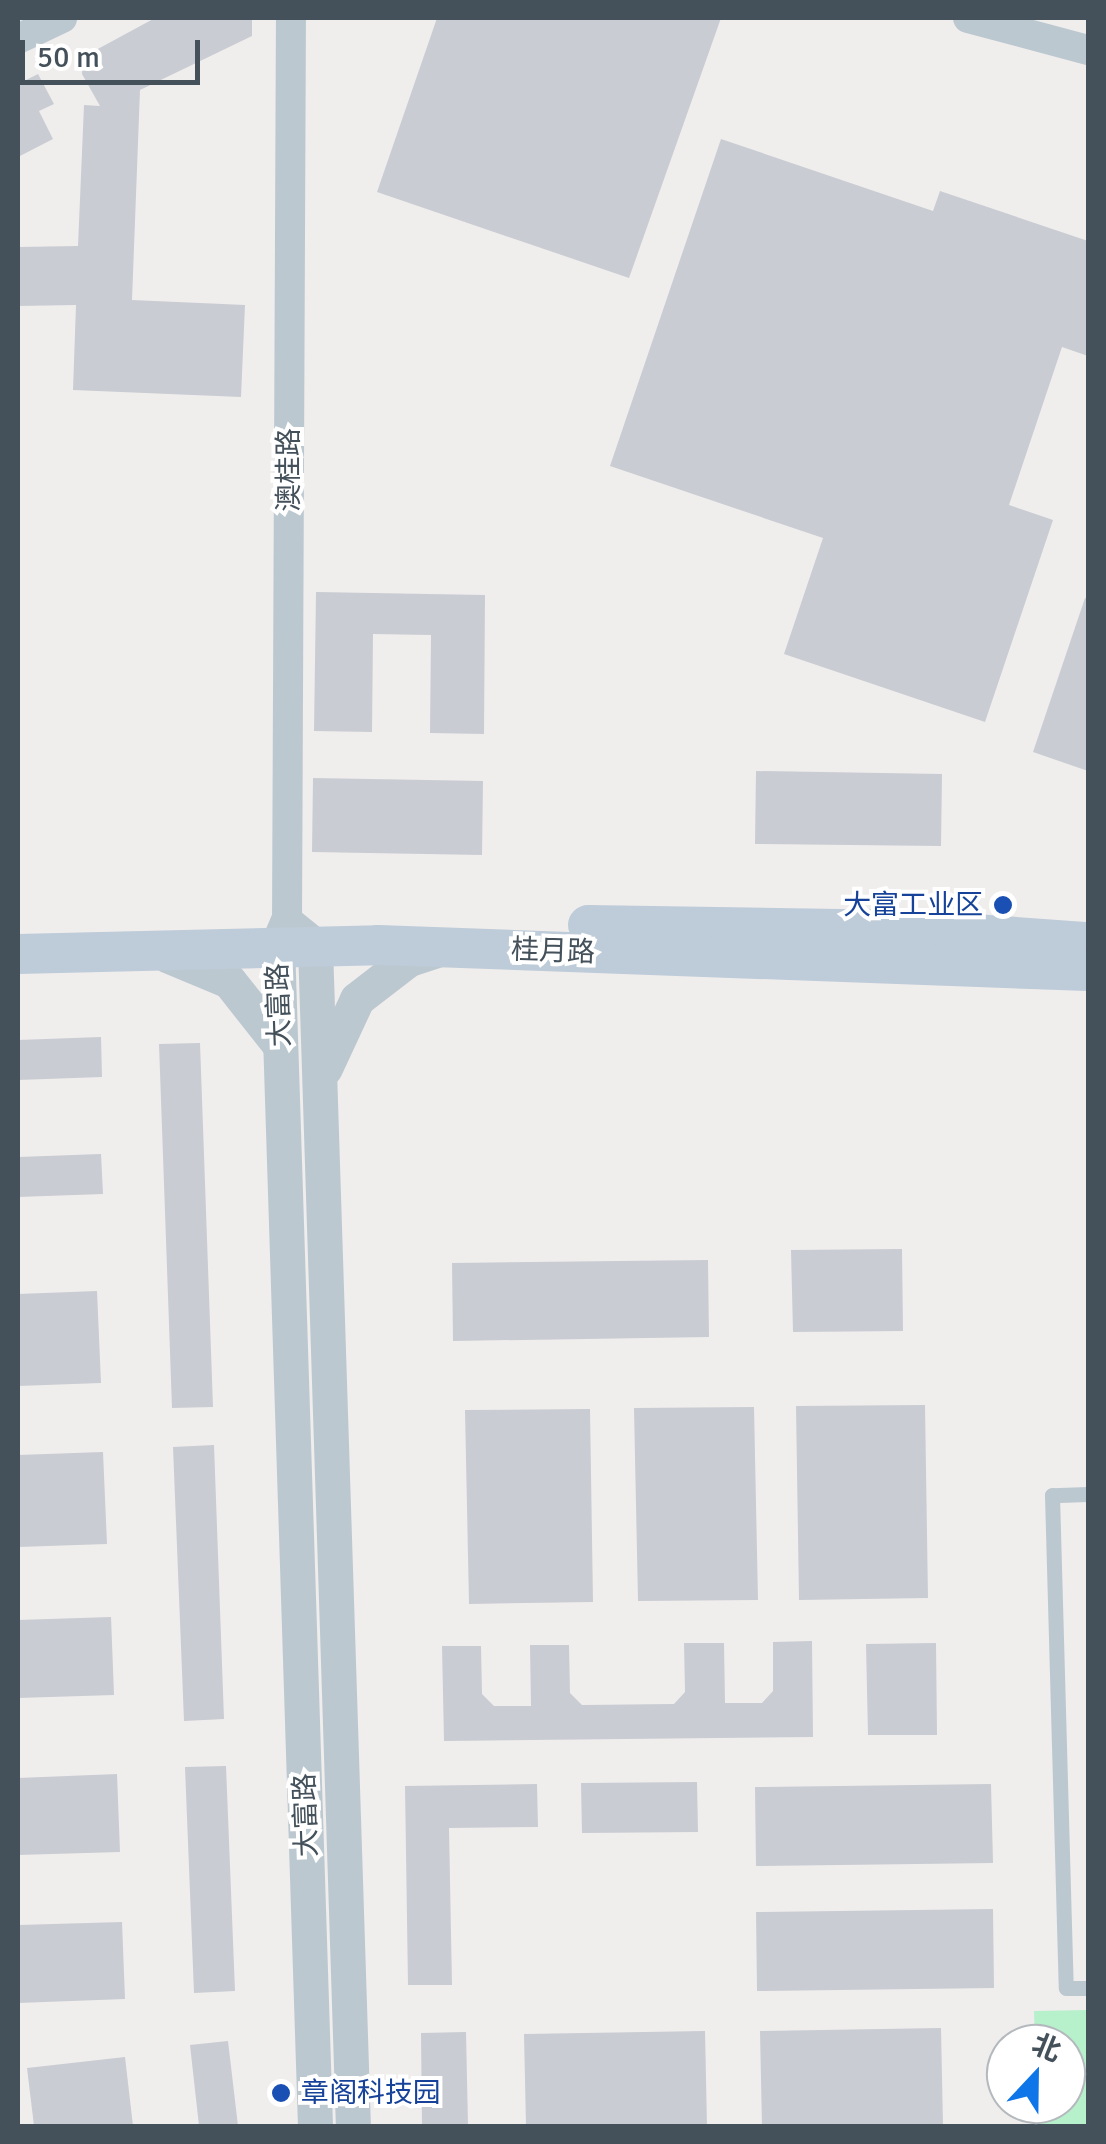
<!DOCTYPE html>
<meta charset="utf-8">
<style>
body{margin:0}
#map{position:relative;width:1106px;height:2144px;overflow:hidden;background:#f0eded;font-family:Signika,"Noto Sans SC",sans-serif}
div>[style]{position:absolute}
.green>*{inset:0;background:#b7f1cb}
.building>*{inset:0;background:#c9ccd2}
.service>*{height:15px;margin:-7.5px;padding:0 7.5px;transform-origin:7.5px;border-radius:7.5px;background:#bcc8d0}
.minor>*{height:30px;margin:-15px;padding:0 15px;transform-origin:15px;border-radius:15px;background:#bcc8d0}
.tertiary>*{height:35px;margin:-17.5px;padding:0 17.5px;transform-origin:17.5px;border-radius:17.5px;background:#bcc8d0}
.secondary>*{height:40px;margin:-20px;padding:0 20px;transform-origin:20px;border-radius:20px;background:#becbd8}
.dots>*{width:28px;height:28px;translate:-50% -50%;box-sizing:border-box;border:5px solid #fff;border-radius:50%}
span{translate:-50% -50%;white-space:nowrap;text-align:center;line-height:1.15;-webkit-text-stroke:8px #fff;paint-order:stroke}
.street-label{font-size:28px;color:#44515b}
.transit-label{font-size:28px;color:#164399}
.right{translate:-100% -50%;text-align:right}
.left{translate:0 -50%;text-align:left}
.frame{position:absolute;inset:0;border:20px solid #44515b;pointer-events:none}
.north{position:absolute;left:986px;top:2024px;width:100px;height:100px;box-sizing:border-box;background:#fff;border:2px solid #b4b9bd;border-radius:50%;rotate:22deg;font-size:28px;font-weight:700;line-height:40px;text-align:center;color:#44515b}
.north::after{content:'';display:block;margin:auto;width:35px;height:45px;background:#0e76e9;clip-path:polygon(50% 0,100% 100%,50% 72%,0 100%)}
.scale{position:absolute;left:20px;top:40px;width:180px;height:45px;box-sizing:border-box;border:5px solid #44515b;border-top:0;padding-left:12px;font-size:30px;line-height:35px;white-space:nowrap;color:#44515b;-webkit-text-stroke:8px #fff;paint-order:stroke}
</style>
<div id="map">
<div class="green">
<i style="clip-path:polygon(1088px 2010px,1088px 2126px,1036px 2126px,1036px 2104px,1066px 2104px,1066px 2044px,1035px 2044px,1034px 2011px)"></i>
</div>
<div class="building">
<i style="clip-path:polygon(155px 18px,252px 18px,252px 36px,140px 90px,132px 300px,245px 305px,241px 397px,73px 390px,76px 305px,18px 306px,18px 247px,78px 246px,84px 105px,100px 106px,82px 74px,83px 57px)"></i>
<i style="clip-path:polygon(437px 18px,721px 18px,629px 278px,377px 192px)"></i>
<i style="clip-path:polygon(38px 74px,54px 104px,39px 111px,53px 139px,18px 157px,18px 84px)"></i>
<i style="clip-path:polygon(721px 139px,933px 211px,940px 191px,1088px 241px,1088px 356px,1062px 347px,1009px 505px,1053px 520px,985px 722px,784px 654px,823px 538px,610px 466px)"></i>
<i style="clip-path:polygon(316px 592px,485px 595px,484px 734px,430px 733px,431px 635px,373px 634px,372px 732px,314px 731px)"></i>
<i style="clip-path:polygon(1085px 598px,1088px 599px,1088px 771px,1033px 752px)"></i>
<i style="clip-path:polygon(756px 771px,942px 774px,941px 846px,755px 844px)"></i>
<i style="clip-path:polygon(313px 778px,483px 781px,482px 855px,312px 852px)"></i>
<i style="clip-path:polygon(101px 1037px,102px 1077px,18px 1080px,18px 1040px)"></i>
<i style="clip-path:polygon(200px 1043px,213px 1407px,172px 1408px,159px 1044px)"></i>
<i style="clip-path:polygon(101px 1154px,103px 1194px,18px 1197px,18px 1157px)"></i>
<i style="clip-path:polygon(902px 1249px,903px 1331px,793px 1332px,791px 1250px)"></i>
<i style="clip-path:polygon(708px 1260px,709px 1337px,453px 1341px,452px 1263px)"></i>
<i style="clip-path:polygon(97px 1291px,101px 1383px,18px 1386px,18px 1294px)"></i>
<i style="clip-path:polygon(925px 1405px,928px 1598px,799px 1600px,796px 1406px)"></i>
<i style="clip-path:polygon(754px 1407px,758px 1600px,638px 1601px,634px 1408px)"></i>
<i style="clip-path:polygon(590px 1409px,593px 1602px,469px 1604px,465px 1410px)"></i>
<i style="clip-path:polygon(214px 1445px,224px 1719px,184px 1721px,173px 1447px)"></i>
<i style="clip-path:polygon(103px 1452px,107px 1544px,18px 1547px,18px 1455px)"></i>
<i style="clip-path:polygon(111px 1617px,114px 1695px,18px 1698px,18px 1620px)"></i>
<i style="clip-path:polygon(812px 1641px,813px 1737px,444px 1741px,442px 1646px,481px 1646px,482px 1694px,494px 1706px,531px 1706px,530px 1645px,569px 1645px,570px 1693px,582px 1705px,674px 1704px,685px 1692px,684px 1643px,724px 1643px,725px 1703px,762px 1703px,773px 1691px,773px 1642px)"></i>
<i style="clip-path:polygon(936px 1643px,937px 1735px,868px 1735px,866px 1644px)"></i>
<i style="clip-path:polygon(226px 1766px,235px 1991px,194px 1993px,185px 1767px)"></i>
<i style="clip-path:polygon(117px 1774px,120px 1852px,18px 1855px,18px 1778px)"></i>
<i style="clip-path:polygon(697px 1782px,698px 1832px,582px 1833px,581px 1783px)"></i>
<i style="clip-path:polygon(537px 1784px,538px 1827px,449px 1828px,452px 1985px,408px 1985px,405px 1786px)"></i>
<i style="clip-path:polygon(991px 1784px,993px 1863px,756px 1866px,755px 1787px)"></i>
<i style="clip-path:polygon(993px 1909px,994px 1988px,757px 1991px,756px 1912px)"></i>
<i style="clip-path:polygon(122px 1922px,125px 1999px,18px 2003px,18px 1925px)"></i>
<i style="clip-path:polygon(941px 2028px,943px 2126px,762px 2126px,760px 2031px)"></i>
<i style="clip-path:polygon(705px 2031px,707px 2126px,526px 2126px,524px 2034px)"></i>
<i style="clip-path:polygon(466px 2032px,468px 2126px,422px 2126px,421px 2033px)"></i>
<i style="clip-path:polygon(228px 2041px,238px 2126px,199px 2126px,190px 2045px)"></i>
<i style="clip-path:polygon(125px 2057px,133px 2126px,34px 2126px,27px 2068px)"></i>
</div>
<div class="service">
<i style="left:1088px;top:1494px;width:36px;rotate:178deg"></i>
<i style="left:1052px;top:1495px;width:493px;rotate:88.4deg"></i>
<i style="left:1066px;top:1988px;width:22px"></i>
</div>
<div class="minor">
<i style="left:968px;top:18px;width:124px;rotate:14.9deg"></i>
<i style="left:18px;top:39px;width:49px;rotate:-25.5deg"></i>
<i style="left:287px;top:923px;width:905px;rotate:-89.75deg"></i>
</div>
<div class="tertiary">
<i style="left:167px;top:955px;width:67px;rotate:22.8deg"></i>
<i style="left:229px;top:981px;width:79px;rotate:51.7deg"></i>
<i style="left:325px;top:1068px;width:76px;rotate:-65.1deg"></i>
<i style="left:357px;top:999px;width:66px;rotate:-37.6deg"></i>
<i style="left:409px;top:959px;width:36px;rotate:-18deg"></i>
<i style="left:315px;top:2126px;width:1181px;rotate:-91.84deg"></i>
<i style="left:277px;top:946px;width:25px;rotate:-67deg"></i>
<i style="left:287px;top:923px;width:36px;rotate:39deg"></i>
<i style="left:315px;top:946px;width:1181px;rotate:88.16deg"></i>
</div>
<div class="secondary">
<i style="left:588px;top:925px;width:331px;rotate:0.9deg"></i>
<i style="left:919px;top:930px;width:169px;rotate:4.1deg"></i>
<i style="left:18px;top:954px;width:360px;rotate:-1.4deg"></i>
<i style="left:378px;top:945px;width:710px;rotate:2.1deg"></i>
</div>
<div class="dots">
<i style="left:1003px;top:905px;background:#1a4fb4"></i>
<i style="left:281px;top:2093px;background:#1a4fb4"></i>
</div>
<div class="street-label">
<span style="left:289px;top:470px;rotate:-90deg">澳桂路</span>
<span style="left:553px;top:951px;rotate:2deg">桂月路</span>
<span style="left:279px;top:1005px;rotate:-92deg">大富路</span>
<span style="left:306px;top:1815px;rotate:-92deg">大富路</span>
</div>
<div class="transit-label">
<span class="right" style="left:983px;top:905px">大富工业区</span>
<span class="left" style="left:301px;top:2093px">章阁科技园</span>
</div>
<div class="frame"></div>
<div class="north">北</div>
<div class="scale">50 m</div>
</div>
